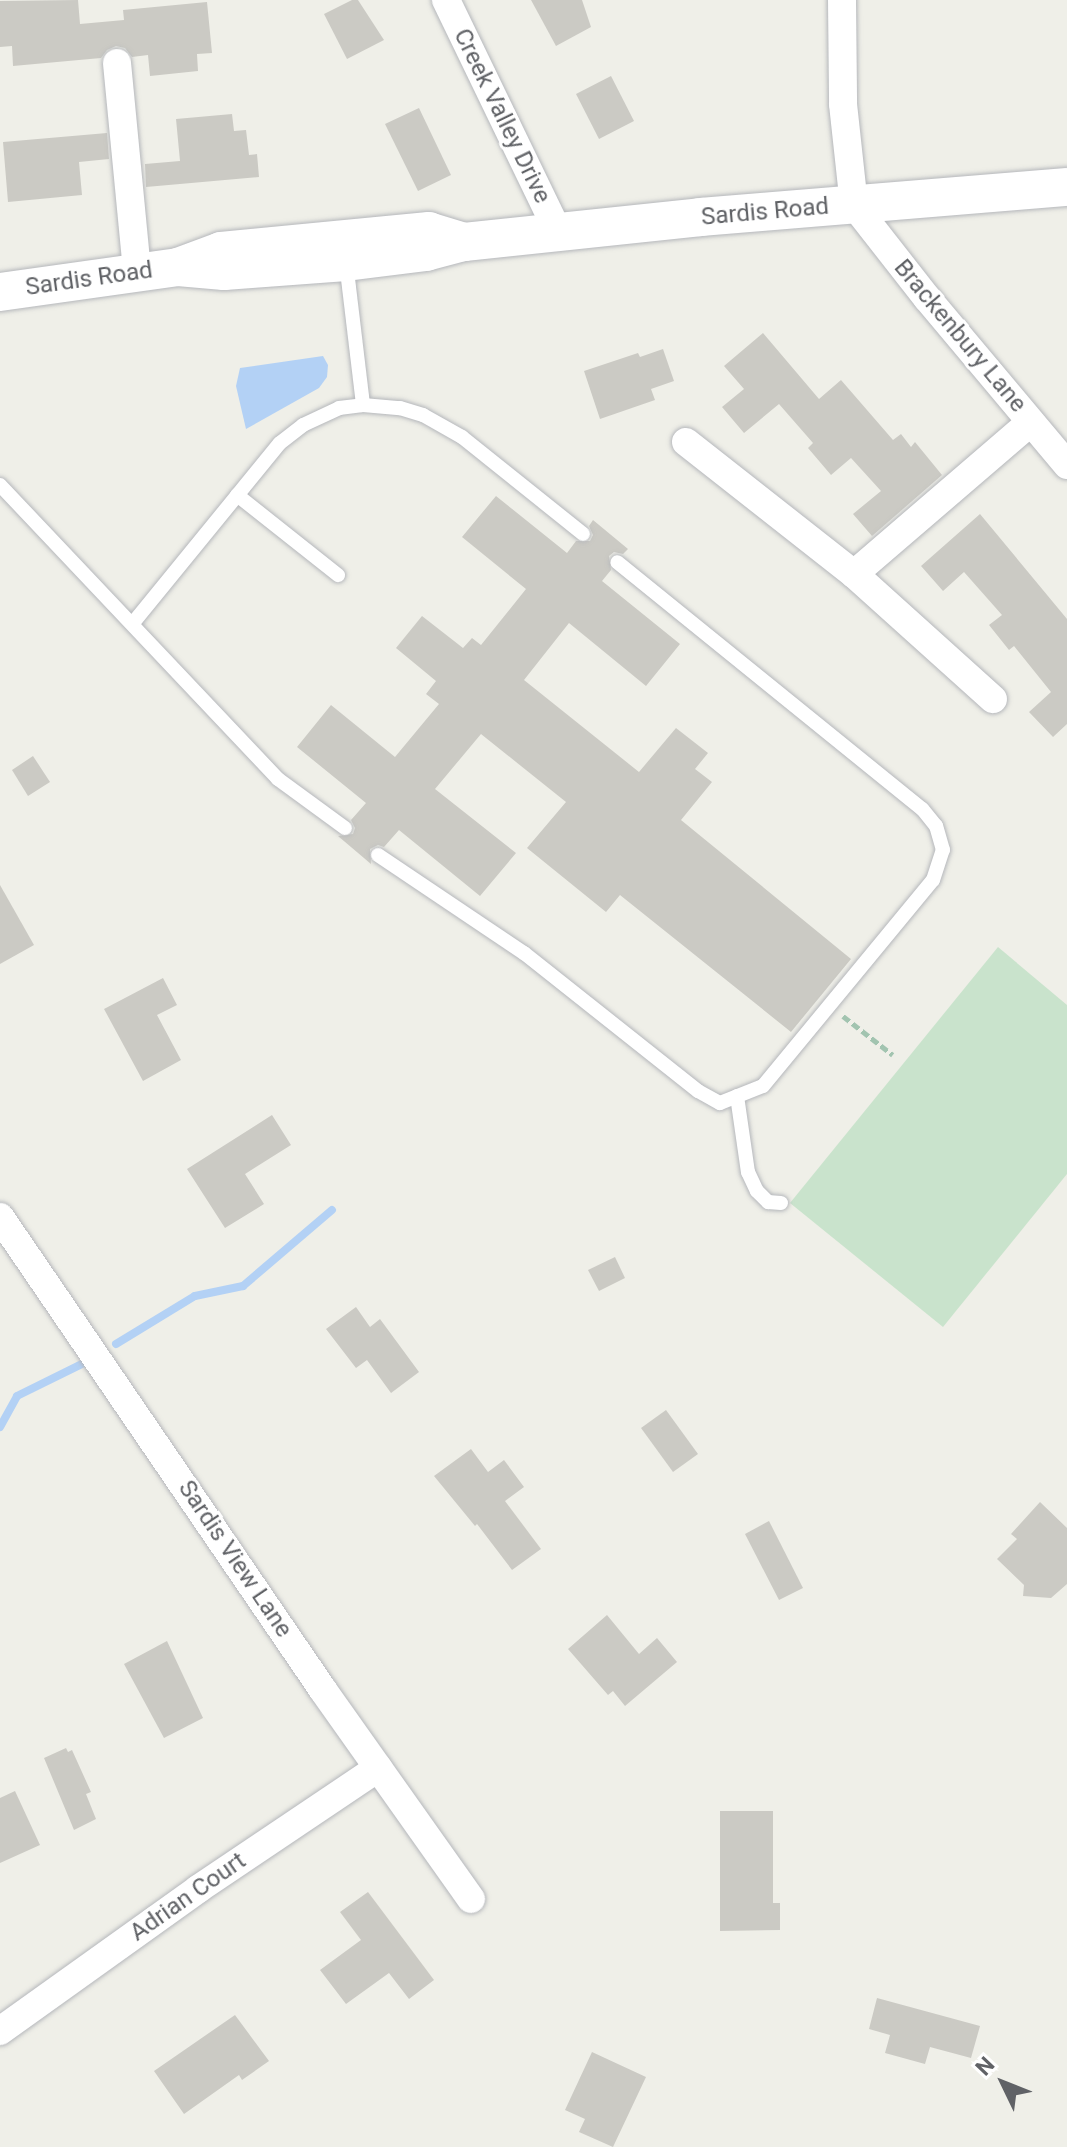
<!DOCTYPE html>
<style>
body{margin:0}
#map{position:relative;width:1067px;height:2147px;overflow:hidden;background:#efefe8;font-family:Roboto,sans-serif}
div>[style]{position:absolute}
.green>*{inset:0;background:#c9e3cc}
.water>*{inset:0;background:#b3d1f5}
.stream>*{height:8px;margin:-4px;padding:0 4px;transform-origin:4px;border-radius:4px;background:#b3d1f5}
.building>*{inset:0;background:#cbcac4}
.path>*{height:5px;margin-top:-2.5px;transform-origin:0;background:repeating-linear-gradient(90deg,#a2c4b0 0 8px,transparent 0 12px)}
.roads{filter:drop-shadow(0 0 2px #b5b7bb) drop-shadow(0 0 2px #b5b7bb)}
.service>*{height:14px;margin:-7px;padding:0 7px;transform-origin:7px;border-radius:7px;background:#fff}
.minor>*{height:28px;margin:-14px;padding:0 14px;transform-origin:14px;border-radius:14px;background:#fff}
.secondary>*{height:38px;margin:-19px;padding:0 19px;transform-origin:19px;border-radius:19px;background:#fff}
span{translate:-50% -50%;white-space:nowrap;text-align:center;line-height:1.15;-webkit-text-stroke:6px #fff;paint-order:stroke}
.street-label{font-size:24px;color:#606266}
.north{position:absolute;left:963px;top:2043px;width:80px;height:80px;-webkit-text-stroke:6px #fff;paint-order:stroke;rotate:313deg;font-size:22px;font-weight:700;line-height:32px;text-align:center;color:#606266}
.north::after{content:'';display:block;margin:auto;width:28px;height:36px;background:#606266;clip-path:polygon(50% 0,100% 100%,50% 72%,0 100%)}
</style>
<div id="map">
<div class="green">
<i style="clip-path:polygon(998px 947px,1067px 1005px,1067px 1174px,943px 1327px,790px 1203px)"></i>
</div>
<div class="water">
<i style="clip-path:polygon(323px 356px,328px 365px,327px 377px,319px 388px,246px 429px,236px 386px,240px 368px)"></i>
</div>
<div class="stream">
<i style="left:116px;top:1344px;width:92px;rotate:-31.3deg"></i>
<i style="left:195px;top:1296px;width:49px;rotate:-11.8deg"></i>
<i style="left:243px;top:1286px;width:117px;rotate:-40.5deg"></i>
<i style="left:0;top:1427px;width:35px;rotate:-61deg"></i>
<i style="left:17px;top:1396px;width:72px;rotate:-26.2deg"></i>
</div>
<div class="building">
<i style="clip-path:polygon(78px 0,80px 24px,124px 20px,123px 10px,207px 2px,212px 53px,197px 54px,198px 71px,150px 76px,148px 55px,132px 57px,125px 48px,116px 46px,107px 50px,101px 58px,13px 66px,12px 46px,0 47px,0 1px)"></i>
<i style="clip-path:polygon(352px 0,358px 0,384px 40px,347px 59px,324px 14px)"></i>
<i style="clip-path:polygon(531px 0,582px 0,591px 27px,556px 46px)"></i>
<i style="clip-path:polygon(611px 76px,634px 121px,599px 139px,576px 94px)"></i>
<i style="clip-path:polygon(419px 108px,451px 175px,418px 191px,385px 124px)"></i>
<i style="clip-path:polygon(232px 114px,234px 131px,246px 130px,249px 155px,257px 154px,259px 177px,146px 187px,145px 164px,180px 161px,176px 119px)"></i>
<i style="clip-path:polygon(107px 133px,109px 159px,79px 162px,82px 195px,8px 202px,3px 142px)"></i>
<i style="clip-path:polygon(763px 333px,819px 399px,841px 380px,893px 440px,901px 434px,911px 447px,915px 442px,942px 475px,872px 536px,853px 514px,881px 491px,851px 458px,831px 475px,808px 448px,813px 443px,779px 404px,744px 433px,722px 407px,744px 389px,724px 366px)"></i>
<i style="clip-path:polygon(663px 349px,674px 381px,651px 389px,655px 400px,600px 419px,584px 371px,638px 353px,640px 357px)"></i>
<i style="clip-path:polygon(496px 496px,567px 553px,576px 541px,590px 541px,593px 535px,589px 526px,593px 520px,628px 549px,623px 554px,614px 552px,609px 556px,611px 570px,602px 581px,680px 644px,646px 686px,569px 623px,524px 680px,639px 772px,676px 728px,708px 753px,695px 769px,712px 782px,681px 820px,851px 959px,791px 1032px,620px 895px,606px 912px,527px 848px,566px 802px,481px 734px,435px 789px,516px 853px,480px 896px,399px 830px,384px 847px,378px 845px,370px 849px,371px 864px,338px 836px,353px 834px,355px 828px,351px 820px,366px 803px,297px 747px,331px 705px,395px 757px,439px 704px,426px 694px,436px 681px,396px 648px,422px 616px,463px 648px,472px 638px,481px 645px,526px 589px,462px 537px)"></i>
<i style="clip-path:polygon(980px 514px,1067px 619px,1067px 724px,1053px 737px,1029px 712px,1051px 692px,1014px 646px,1009px 650px,989px 625px,1002px 615px,964px 572px,943px 591px,921px 566px)"></i>
<i style="clip-path:polygon(33px 756px,50px 782px,28px 796px,12px 770px)"></i>
<i style="clip-path:polygon(0 885px,34px 945px,0 964px)"></i>
<i style="clip-path:polygon(163px 978px,177px 1005px,157px 1015px,181px 1060px,143px 1081px,104px 1009px)"></i>
<i style="clip-path:polygon(272px 1115px,291px 1145px,245px 1174px,264px 1204px,225px 1228px,187px 1169px)"></i>
<i style="clip-path:polygon(615px 1257px,625px 1278px,599px 1291px,588px 1270px)"></i>
<i style="clip-path:polygon(356px 1307px,370px 1327px,380px 1319px,419px 1372px,391px 1393px,367px 1360px,356px 1368px,326px 1329px)"></i>
<i style="clip-path:polygon(666px 1410px,698px 1454px,673px 1472px,641px 1428px)"></i>
<i style="clip-path:polygon(471px 1449px,488px 1472px,504px 1460px,524px 1487px,505px 1501px,541px 1549px,512px 1570px,477px 1524px,475px 1526px,434px 1476px)"></i>
<i style="clip-path:polygon(1040px 1502px,1067px 1528px,1067px 1584px,1051px 1598px,1023px 1596px,1024px 1585px,997px 1559px,1017px 1539px,1011px 1534px)"></i>
<i style="clip-path:polygon(769px 1521px,803px 1588px,779px 1600px,745px 1534px)"></i>
<i style="clip-path:polygon(607px 1615px,639px 1654px,657px 1638px,677px 1662px,625px 1706px,613px 1691px,608px 1695px,568px 1649px)"></i>
<i style="clip-path:polygon(167px 1641px,203px 1718px,164px 1738px,124px 1664px)"></i>
<i style="clip-path:polygon(66px 1748px,68px 1752px,72px 1750px,91px 1792px,86px 1794px,96px 1819px,74px 1830px,44px 1758px)"></i>
<i style="clip-path:polygon(15px 1791px,40px 1845px,0 1863px,0 1798px)"></i>
<i style="clip-path:polygon(720px 1811px,773px 1811px,773px 1903px,780px 1903px,780px 1930px,720px 1931px)"></i>
<i style="clip-path:polygon(368px 1892px,434px 1980px,409px 1999px,389px 1973px,346px 2004px,320px 1970px,361px 1940px,340px 1912px)"></i>
<i style="clip-path:polygon(877px 1998px,980px 2026px,971px 2058px,930px 2047px,925px 2064px,885px 2053px,890px 2035px,869px 2029px)"></i>
<i style="clip-path:polygon(235px 2015px,269px 2061px,242px 2080px,239px 2075px,184px 2114px,154px 2071px)"></i>
<i style="clip-path:polygon(592px 2052px,646px 2077px,613px 2147px,579px 2132px,585px 2119px,565px 2110px)"></i>
</div>
<div class="path">
<i style="left:843px;top:1016px;width:63px;rotate:38deg"></i>
</div>
<div class="roads">
<div class="service">
<i style="left:346px;top:262px;width:144px;rotate:83.2deg"></i>
<i style="left:0;top:485px;width:405px;rotate:46.6deg"></i>
<i style="left:278px;top:779px;width:83px;rotate:36.2deg"></i>
<i style="left:237px;top:495px;width:129px;rotate:38.4deg"></i>
<i style="left:133px;top:623px;width:232px;rotate:-50.8deg"></i>
<i style="left:280px;top:443px;width:29px;rotate:-38deg"></i>
<i style="left:303px;top:425px;width:40px;rotate:-25deg"></i>
<i style="left:339px;top:408px;width:24px;rotate:-7deg"></i>
<i style="left:363px;top:405px;width:37px;rotate:5deg"></i>
<i style="left:400px;top:408px;width:24px;rotate:17deg"></i>
<i style="left:423px;top:415px;width:45px;rotate:29.4deg"></i>
<i style="left:462px;top:437px;width:155px;rotate:38.7deg"></i>
<i style="left:378px;top:855px;width:176px;rotate:33.9deg"></i>
<i style="left:524px;top:953px;width:222px;rotate:38.4deg"></i>
<i style="left:698px;top:1091px;width:25px;rotate:29deg"></i>
<i style="left:720px;top:1103px;width:46px;rotate:-21.6deg"></i>
<i style="left:763px;top:1086px;width:267px;rotate:-50.5deg"></i>
<i style="left:933px;top:880px;width:32px;rotate:-72deg"></i>
<i style="left:943px;top:850px;width:25px;rotate:-106deg"></i>
<i style="left:936px;top:826px;width:22px;rotate:-129deg"></i>
<i style="left:922px;top:809px;width:392px;rotate:-141deg"></i>
<i style="left:737px;top:1096px;width:77px;rotate:81.8deg"></i>
<i style="left:748px;top:1172px;width:21px;rotate:65deg"></i>
<i style="left:757px;top:1191px;width:16px;rotate:45deg"></i>
<i style="left:768px;top:1202px;width:13px;rotate:4deg"></i>
</div>
<div class="minor">
<i style="left:446px;top:0;width:258px;rotate:64.2deg"></i>
<i style="left:842px;top:0;width:104px;rotate:89.4deg"></i>
<i style="left:843px;top:104px;width:102px;rotate:83.8deg"></i>
<i style="left:854px;top:205px;width:118px;rotate:51.9deg"></i>
<i style="left:927px;top:298px;width:218px;rotate:50deg"></i>
<i style="left:117px;top:63px;width:210px;rotate:84.5deg"></i>
<i style="left:686px;top:442px;width:214px;rotate:38.2deg"></i>
<i style="left:854px;top:574px;width:187px;rotate:42deg"></i>
<i style="left:854px;top:574px;width:233px;rotate:-40.7deg"></i>
<i style="left:0;top:1217px;width:573px;rotate:55.67deg"></i>
<i style="left:323px;top:1690px;width:256px;rotate:54.7deg"></i>
<i style="left:0;top:2031px;width:244px;rotate:-35.6deg"></i>
<i style="left:198px;top:1889px;width:217px;rotate:-33.9deg"></i>
</div>
<div class="secondary">
<i style="left:464px;top:242px;width:238px;rotate:-6deg"></i>
<i style="left:701px;top:217px;width:367px;rotate:-4.7deg"></i>
<i style="left:0;top:292px;width:180px;rotate:-8deg"></i>
<i style="left:178px;top:267px;width:46px;rotate:5deg"></i>
<i style="left:224px;top:271px;width:122px;rotate:-4.2deg"></i>
<i style="left:346px;top:262px;width:81px;rotate:-7.1deg"></i>
<i style="left:426px;top:252px;width:39px;rotate:-15deg"></i>
<i style="left:464px;top:242px;width:37px;rotate:-163deg"></i>
<i style="left:429px;top:231px;width:209px;rotate:174.5deg"></i>
<i style="left:221px;top:251px;width:46px;rotate:159.6deg"></i>
</div>
</div>
<div class="street-label">
<span style="left:502px;top:116px;rotate:64deg">Creek Valley Drive</span>
<span style="left:765px;top:212px;rotate:-5deg">Sardis Road</span>
<span style="left:89px;top:279px;rotate:-8deg">Sardis Road</span>
<span style="left:960px;top:336px;rotate:50deg">Brackenbury Lane</span>
<span style="left:235px;top:1559px;rotate:56deg">Sardis View Lane</span>
<span style="left:188px;top:1897px;rotate:-35deg">Adrian Court</span>
</div>
<div class="north">N</div>
</div>
